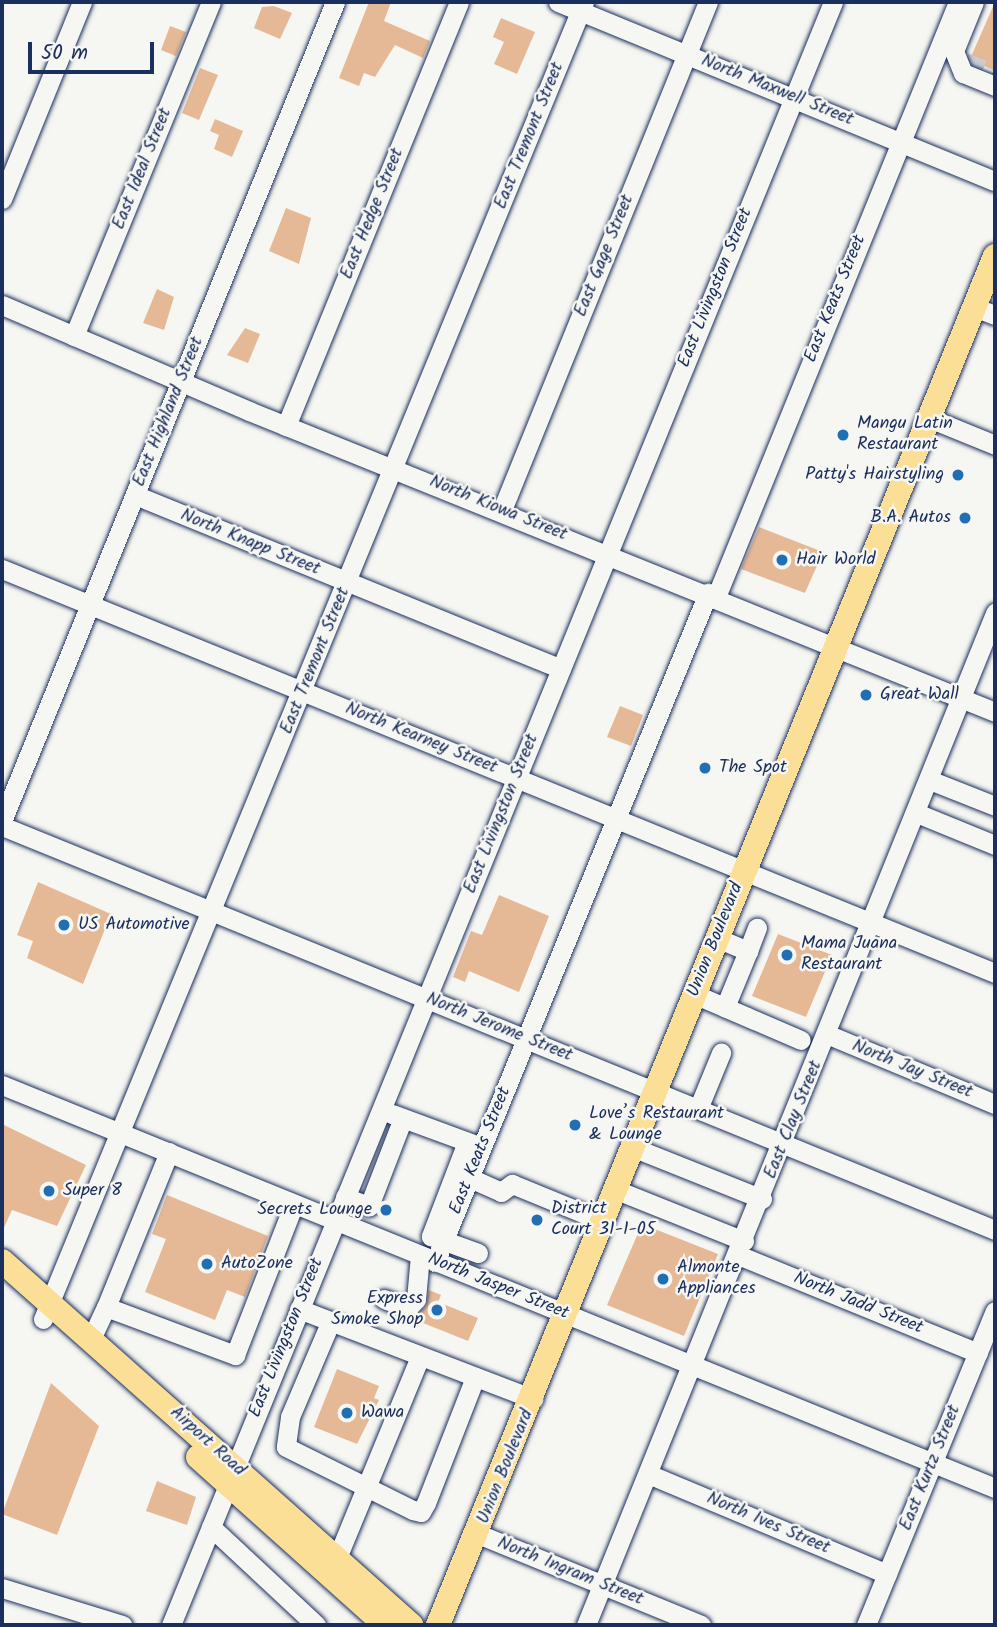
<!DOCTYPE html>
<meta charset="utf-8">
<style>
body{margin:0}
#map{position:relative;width:997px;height:1627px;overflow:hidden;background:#f6f6f2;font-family:Kalam,sans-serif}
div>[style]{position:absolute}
.building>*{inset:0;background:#e6b996}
.minor-tunnel>*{height:19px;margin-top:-9.5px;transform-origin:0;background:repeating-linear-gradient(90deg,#caced4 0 19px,transparent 0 29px)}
.roads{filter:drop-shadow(0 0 2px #1b2f5e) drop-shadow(0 0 2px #1b2f5e)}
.minor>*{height:19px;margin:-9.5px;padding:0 9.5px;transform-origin:9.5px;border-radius:9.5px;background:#f6f6f2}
.major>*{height:24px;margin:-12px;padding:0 12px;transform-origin:12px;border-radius:12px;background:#fbdf96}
.dots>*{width:19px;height:19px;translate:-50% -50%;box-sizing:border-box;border:4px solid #f6f6f2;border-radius:50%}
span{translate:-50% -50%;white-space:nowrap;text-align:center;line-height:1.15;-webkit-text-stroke:5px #f6f6f2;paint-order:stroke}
.street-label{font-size:18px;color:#1b2f5e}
.poi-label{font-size:18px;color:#1b2f5e}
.left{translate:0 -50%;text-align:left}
.right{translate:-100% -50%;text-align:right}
.frame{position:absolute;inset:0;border:4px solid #1b2f5e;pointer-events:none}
.scale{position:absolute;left:28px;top:42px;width:126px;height:32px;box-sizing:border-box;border:4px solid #1b2f5e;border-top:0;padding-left:9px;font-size:21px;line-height:24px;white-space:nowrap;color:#1b2f5e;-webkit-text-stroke:5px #f6f6f2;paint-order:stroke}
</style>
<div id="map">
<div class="building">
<i style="clip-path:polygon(369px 2px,391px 2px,384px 21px,430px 41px,423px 58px,395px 45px,375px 77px,364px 73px,359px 86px,339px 78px)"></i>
<i style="clip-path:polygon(995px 2px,995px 71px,970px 59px)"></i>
<i style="clip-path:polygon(274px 6px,292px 13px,280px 39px,254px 28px,262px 7px)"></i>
<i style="clip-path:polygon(501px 18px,535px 32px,517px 74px,494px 64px,504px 42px,493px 37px)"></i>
<i style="clip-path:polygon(170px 26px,186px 32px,176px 56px,161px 50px)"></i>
<i style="clip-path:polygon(200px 68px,218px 75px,199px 120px,182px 113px)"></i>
<i style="clip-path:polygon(215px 119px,243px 131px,232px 157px,214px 149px,219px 135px,210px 131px)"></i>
<i style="clip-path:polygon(286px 208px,311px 218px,299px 264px,269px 251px)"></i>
<i style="clip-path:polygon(157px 289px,174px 297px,164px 330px,143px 323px)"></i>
<i style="clip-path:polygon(245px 328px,260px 334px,248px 363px,227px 355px)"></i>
<i style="clip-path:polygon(759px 527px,823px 552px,805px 593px,741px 569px)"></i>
<i style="clip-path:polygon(620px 706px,643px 715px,631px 746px,607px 737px)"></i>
<i style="clip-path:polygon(38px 882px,111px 914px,83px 984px,27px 958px,33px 941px,17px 935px)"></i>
<i style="clip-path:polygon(499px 895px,549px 916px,519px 992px,469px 971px,465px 982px,453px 977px,471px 931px,482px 935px)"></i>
<i style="clip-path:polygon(778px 934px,832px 955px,806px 1017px,752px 996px)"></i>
<i style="clip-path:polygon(2px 1124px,86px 1165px,57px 1226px,12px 1210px,2px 1232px)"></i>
<i style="clip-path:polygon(167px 1195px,268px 1236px,245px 1297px,227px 1290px,215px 1320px,145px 1292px,166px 1239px,152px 1234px)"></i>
<i style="clip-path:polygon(642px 1224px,718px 1254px,684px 1336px,607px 1305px)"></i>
<i style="clip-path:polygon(429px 1290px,441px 1295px,438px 1302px,478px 1318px,468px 1341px,413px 1319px,426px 1306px)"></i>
<i style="clip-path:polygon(337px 1369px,379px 1386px,374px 1398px,379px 1400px,357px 1444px,314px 1427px)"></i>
<i style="clip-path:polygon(51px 1383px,99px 1426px,57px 1535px,2px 1514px)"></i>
<i style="clip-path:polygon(157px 1481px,196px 1497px,187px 1525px,146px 1511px)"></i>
</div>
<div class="minor-tunnel">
<i style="left:965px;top:62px;width:33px;rotate:23deg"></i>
</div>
<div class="roads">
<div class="minor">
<i style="left:558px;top:2px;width:472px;rotate:22.3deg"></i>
<i style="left:974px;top:2px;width:53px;rotate:112.2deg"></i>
<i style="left:954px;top:51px;width:24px;rotate:68deg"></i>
<i style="left:963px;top:73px;width:35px;rotate:22deg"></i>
<i style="left:2px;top:199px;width:213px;rotate:-67.9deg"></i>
<i style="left:2px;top:305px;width:269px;rotate:23.2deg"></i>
<i style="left:249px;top:411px;width:804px;rotate:21.97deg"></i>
<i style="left:974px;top:307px;width:22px;rotate:21deg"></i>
<i style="left:74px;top:336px;width:361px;rotate:-67.7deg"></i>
<i style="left:929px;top:418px;width:71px;rotate:22.2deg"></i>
<i style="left:286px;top:426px;width:458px;rotate:-67.8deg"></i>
<i style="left:135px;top:495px;width:460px;rotate:22.2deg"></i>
<i style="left:502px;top:510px;width:548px;rotate:-67.93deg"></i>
<i style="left:2px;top:569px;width:1072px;rotate:22.14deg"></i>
<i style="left:716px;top:597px;width:642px;rotate:-67.87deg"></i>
<i style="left:932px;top:781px;width:68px;rotate:21.6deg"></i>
<i style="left:919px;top:814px;width:82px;rotate:22.2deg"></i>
<i style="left:2px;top:821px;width:884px;rotate:-67.87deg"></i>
<i style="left:2px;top:826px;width:1072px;rotate:22.14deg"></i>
<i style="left:717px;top:938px;width:34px;rotate:23deg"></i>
<i style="left:748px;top:951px;width:61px;rotate:112.3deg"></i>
<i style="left:748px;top:951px;width:25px;rotate:-69deg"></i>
<i style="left:694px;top:994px;width:116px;rotate:23.3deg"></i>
<i style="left:829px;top:1035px;width:180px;rotate:22.6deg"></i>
<i style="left:2px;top:1085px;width:1072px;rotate:22.09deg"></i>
<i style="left:698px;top:1109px;width:61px;rotate:-67.7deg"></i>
<i style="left:392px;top:1114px;width:93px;rotate:20.2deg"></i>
<i style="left:467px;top:1142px;width:101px;rotate:111deg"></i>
<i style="left:431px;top:1236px;width:50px;rotate:19.9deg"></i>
<i style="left:632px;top:1147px;width:140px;rotate:21.8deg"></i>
<i style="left:169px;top:1152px;width:167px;rotate:112.1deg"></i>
<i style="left:106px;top:1307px;width:138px;rotate:20.4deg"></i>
<i style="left:235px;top:1355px;width:162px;rotate:-68.7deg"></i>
<i style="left:470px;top:1178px;width:34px;rotate:24deg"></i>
<i style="left:501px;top:1192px;width:14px;rotate:-36deg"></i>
<i style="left:512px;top:1184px;width:97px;rotate:22.3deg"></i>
<i style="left:614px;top:1189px;width:140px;rotate:21.8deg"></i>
<i style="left:345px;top:1197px;width:26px;rotate:21deg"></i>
<i style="left:369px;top:1206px;width:94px;rotate:-68.9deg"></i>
<i style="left:738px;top:1255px;width:259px;rotate:22.2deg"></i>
<i style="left:435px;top:1262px;width:723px;rotate:-67.8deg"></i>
<i style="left:384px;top:1299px;width:26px;rotate:21deg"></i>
<i style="left:408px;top:1308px;width:12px;rotate:-48deg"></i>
<i style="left:416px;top:1299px;width:43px;rotate:-84.7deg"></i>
<i style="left:299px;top:1309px;width:251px;rotate:21deg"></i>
<i style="left:43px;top:1319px;width:1424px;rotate:-67.67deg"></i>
<i style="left:330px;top:1323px;width:102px;rotate:113.1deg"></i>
<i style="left:290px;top:1417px;width:30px;rotate:98deg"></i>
<i style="left:286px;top:1447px;width:142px;rotate:26.4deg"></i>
<i style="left:413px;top:1510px;width:8px;rotate:14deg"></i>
<i style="left:421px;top:1512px;width:10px;rotate:-61deg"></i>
<i style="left:426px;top:1503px;width:135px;rotate:-68.7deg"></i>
<i style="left:91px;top:1339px;width:35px;rotate:-65deg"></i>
<i style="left:648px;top:1474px;width:259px;rotate:22.7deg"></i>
<i style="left:211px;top:1527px;width:144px;rotate:43deg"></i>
<i style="left:478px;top:1534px;width:241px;rotate:22.2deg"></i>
<i style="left:337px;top:1558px;width:217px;rotate:-67.6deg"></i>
<i style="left:2px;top:1588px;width:126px;rotate:17.1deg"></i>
<i style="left:171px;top:1625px;width:1753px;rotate:-67.81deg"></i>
<i style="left:586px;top:1625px;width:1092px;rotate:-67.99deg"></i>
<i style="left:866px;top:1625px;width:339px;rotate:-67.7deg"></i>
</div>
<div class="major">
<i style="left:2px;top:1261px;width:548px;rotate:41.67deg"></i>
<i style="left:198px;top:1457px;width:251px;rotate:41.9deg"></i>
<i style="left:438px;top:1625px;width:1478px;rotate:-67.86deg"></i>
</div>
</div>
<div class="dots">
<i style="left:843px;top:435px;background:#1f6fb2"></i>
<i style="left:958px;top:475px;background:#1f6fb2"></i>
<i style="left:965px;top:518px;background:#1f6fb2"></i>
<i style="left:782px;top:560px;background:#1f6fb2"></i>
<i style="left:866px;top:695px;background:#1f6fb2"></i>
<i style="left:705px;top:768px;background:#1f6fb2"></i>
<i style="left:64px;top:925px;background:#1f6fb2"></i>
<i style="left:787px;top:955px;background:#1f6fb2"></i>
<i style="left:575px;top:1125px;background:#1f6fb2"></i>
<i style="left:49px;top:1191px;background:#1f6fb2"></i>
<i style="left:386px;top:1210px;background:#1f6fb2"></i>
<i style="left:537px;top:1220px;background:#1f6fb2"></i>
<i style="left:207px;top:1264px;background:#1f6fb2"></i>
<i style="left:663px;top:1279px;background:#1f6fb2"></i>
<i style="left:437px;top:1310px;background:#1f6fb2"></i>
<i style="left:347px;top:1413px;background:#1f6fb2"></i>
</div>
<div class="street-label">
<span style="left:777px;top:91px;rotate:22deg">North Maxwell Street</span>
<span style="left:530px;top:136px;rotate:-68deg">East Tremont Street</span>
<span style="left:143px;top:169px;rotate:-68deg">East Ideal Street</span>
<span style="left:373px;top:214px;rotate:-68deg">East Hedge Street</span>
<span style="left:605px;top:256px;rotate:-68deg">East Gage Street</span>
<span style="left:716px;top:288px;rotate:-68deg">East Livingston Street</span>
<span style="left:836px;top:299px;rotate:-68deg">East Keats Street</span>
<span style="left:169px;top:412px;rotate:-68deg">East Highland Street</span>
<span style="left:498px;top:509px;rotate:22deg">North Kiowa Street</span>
<span style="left:250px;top:543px;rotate:22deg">North Knapp Street</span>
<span style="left:316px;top:661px;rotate:-68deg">East Tremont Street</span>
<span style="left:421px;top:739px;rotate:22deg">North Kearney Street</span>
<span style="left:502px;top:814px;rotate:-68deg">East Livingston Street</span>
<span style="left:716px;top:940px;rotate:-68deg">Union Boulevard</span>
<span style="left:499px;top:1028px;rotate:22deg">North Jerome Street</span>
<span style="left:912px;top:1070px;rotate:22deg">North Jay Street</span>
<span style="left:794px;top:1120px;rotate:-68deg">East Clay Street</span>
<span style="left:481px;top:1151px;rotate:-68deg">East Keats Street</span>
<span style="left:498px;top:1287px;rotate:22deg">North Jasper Street</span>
<span style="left:858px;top:1304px;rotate:22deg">North Jadd Street</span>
<span style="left:287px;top:1338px;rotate:-68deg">East Livingston Street</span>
<span style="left:207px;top:1442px;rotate:42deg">Airport Road</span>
<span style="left:506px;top:1467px;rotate:-68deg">Union Boulevard</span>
<span style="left:931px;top:1468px;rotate:-68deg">East Kurtz Street</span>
<span style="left:768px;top:1524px;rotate:23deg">North Ives Street</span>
<span style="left:570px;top:1572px;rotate:22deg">North Ingram Street</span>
</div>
<div class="poi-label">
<span class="left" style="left:857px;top:435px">Mangu Latin<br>Restaurant</span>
<span class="right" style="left:944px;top:475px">Patty's Hairstyling</span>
<span class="right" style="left:951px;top:518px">B.A. Autos</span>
<span class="left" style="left:796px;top:560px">Hair World</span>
<span class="left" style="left:880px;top:695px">Great Wall</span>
<span class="left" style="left:719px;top:768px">The Spot</span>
<span class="left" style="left:78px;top:925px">US Automotive</span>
<span class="left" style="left:801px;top:955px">Mama Juana<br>Restaurant</span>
<span class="left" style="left:589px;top:1125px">Love’s Restaurant<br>&amp; Lounge</span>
<span class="left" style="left:63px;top:1191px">Super 8</span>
<span class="right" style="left:372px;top:1210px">Secrets Lounge</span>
<span class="left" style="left:551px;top:1220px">District<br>Court 31-1-05</span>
<span class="left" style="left:221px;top:1264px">AutoZone</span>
<span class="left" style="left:677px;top:1279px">Almonte<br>Appliances</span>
<span class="right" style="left:423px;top:1310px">Express<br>Smoke Shop</span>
<span class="left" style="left:361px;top:1413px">Wawa</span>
</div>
<div class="frame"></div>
<div class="scale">50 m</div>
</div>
